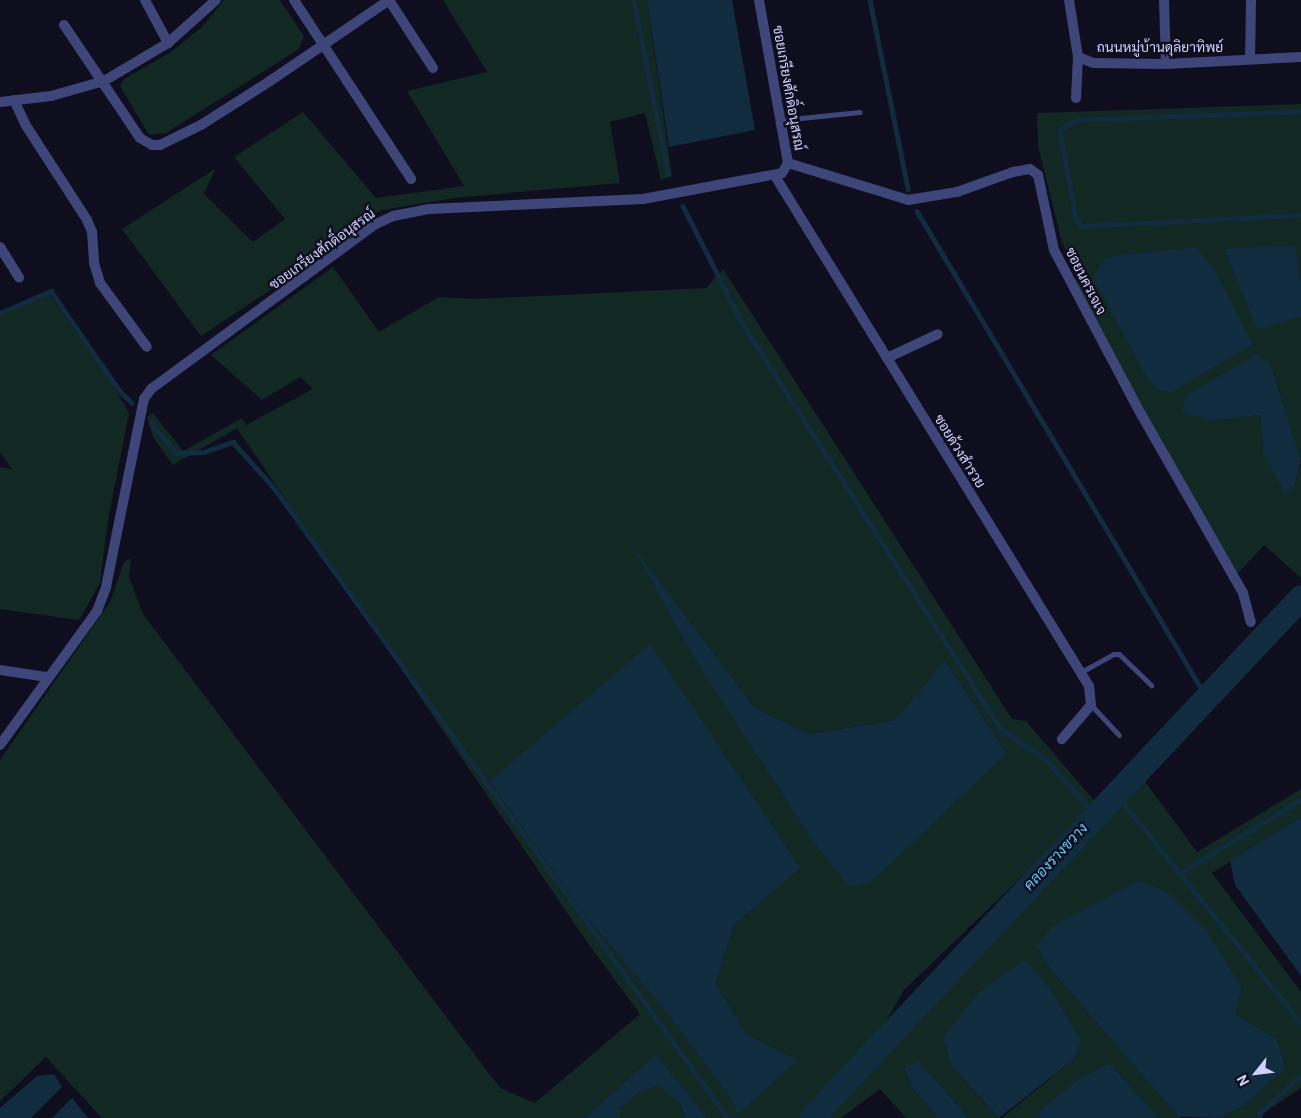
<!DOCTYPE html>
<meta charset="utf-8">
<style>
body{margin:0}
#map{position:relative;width:1301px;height:1118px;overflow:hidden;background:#0e0e1e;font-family:Roboto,Sarabun,sans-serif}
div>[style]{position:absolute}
.green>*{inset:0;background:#122823}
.water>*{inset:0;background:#112b3f}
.stream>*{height:4.5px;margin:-2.25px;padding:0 2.25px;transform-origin:2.25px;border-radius:2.25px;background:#112b3f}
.river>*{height:25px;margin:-12.5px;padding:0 12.5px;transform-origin:12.5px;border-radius:12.5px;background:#112b3f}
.lane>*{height:5px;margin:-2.5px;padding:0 2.5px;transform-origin:2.5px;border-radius:2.5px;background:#3d4579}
.street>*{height:10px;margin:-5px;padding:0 5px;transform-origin:5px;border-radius:5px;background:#3d4579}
span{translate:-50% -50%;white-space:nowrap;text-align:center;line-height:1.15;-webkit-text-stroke:4.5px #0e0e1e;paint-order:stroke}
.street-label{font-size:14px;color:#d0d2fb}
.water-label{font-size:15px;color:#67c8f1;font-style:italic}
.north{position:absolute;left:1231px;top:1048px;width:50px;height:50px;-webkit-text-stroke:4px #0e0e1e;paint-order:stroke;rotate:241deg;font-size:14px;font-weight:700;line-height:20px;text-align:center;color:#d0d2fb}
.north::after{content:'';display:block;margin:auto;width:18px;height:22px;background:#d0d2fb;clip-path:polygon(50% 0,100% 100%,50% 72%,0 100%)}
</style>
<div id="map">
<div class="green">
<i style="clip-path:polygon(224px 0,280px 0,304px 36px,299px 49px,166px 133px,149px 135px,120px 86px,124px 79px,171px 52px,203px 26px)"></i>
<i style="clip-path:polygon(443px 0,647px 0,672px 176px,661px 180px,645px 113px,610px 122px,620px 183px,454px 198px,382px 210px,357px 224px,294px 274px,201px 336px,122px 229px,215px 169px,204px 194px,253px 242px,285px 219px,234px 157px,303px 112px,376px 198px,464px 186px,407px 91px,487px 72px)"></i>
<i style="clip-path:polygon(1301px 104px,1301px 459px,1271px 365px,1182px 413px,1214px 421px,1260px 415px,1263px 453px,1295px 485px,1301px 462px,1301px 578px,1264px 545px,1238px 573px,1194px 503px,1077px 285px,1076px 274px,1062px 242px,1038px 146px,1037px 113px)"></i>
<i style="clip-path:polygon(evenodd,333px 267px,379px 332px,439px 297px,474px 299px,706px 288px,723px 269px,1012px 719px,1026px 721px,1097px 804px,904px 990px,886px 1021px,884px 1032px,801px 1118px,707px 1118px,656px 1054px,584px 1118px,102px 1118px,46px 1057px,0 1101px,0 760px,110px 602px,124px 562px,131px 558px,129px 577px,143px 614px,500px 1088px,535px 1103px,640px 1014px,587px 942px,237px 428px,173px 465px,153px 437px,147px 417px,153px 413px,183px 451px,242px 418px,246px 425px,313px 389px,300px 377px,262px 400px,211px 355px,333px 267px,633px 548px,754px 707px,809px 734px,895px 720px,945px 660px,1007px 753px,810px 837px,633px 548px,333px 267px,749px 792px,801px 868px,734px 925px,716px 983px,746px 1034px,798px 1060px,738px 1113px,727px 1093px,667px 1013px,588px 919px,749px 792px)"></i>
<i style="clip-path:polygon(49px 294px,109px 378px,129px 413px,108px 520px,100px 583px,79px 620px,0 609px,0 467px,12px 469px,0 452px,0 315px)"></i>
<i style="clip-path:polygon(1143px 779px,1197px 852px,1301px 789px,1301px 817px,1212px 873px,1301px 992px,1301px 1088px,1256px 1118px,1219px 1118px,1244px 1106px,1286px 1068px,1277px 1039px,1235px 1014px,1037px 947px,1050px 969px,1180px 1118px,1159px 1118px,1110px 1064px,1041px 1109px,1037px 1118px,1002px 1118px,1074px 1059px,952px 1066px,999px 1118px,969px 1118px,918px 1060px,904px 1070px,913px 1089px,938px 1118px,906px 1118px,880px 1089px,841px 1118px,823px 1118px,868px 1074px)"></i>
<i style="clip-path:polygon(659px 1085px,680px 1104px,686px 1118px,620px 1118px,620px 1109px,638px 1093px)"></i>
</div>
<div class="water">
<i style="clip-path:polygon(647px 0,732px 0,755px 130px,669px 147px)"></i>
<i style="clip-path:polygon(1295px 245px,1301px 284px,1301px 317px,1257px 329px,1224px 249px)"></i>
<i style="clip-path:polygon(1196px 247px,1214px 269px,1253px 344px,1172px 392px,1157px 389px,1148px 380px,1093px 277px,1105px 257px)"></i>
<i style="clip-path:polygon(1257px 354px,1271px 365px,1301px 459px,1295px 485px,1285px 494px,1263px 453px,1260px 415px,1214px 421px,1182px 413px,1185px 396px)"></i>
<i style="clip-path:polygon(630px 543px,754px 707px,809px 734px,895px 720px,945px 660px,1007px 753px,870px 883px,850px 888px,810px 837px,695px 659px)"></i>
<i style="clip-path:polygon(650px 644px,801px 868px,734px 925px,716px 983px,746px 1034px,798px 1060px,738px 1114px,727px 1093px,667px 1013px,588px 919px,490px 781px)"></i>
<i style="clip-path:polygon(1301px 817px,1301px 976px,1235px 885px,1230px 861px)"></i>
<i style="clip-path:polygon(1139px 880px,1167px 892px,1207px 932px,1242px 988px,1235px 1014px,1277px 1039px,1286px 1068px,1244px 1106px,1219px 1118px,1179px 1117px,1050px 969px,1037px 947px,1052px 927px)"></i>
<i style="clip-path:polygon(1025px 959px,1050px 989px,1081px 1040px,1074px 1059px,999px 1118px,952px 1066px,943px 1037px,978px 993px)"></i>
<i style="clip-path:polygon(656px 1054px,707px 1118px,686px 1118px,680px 1104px,658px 1085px,638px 1093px,620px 1109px,620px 1118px,584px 1118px)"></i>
<i style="clip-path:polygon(918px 1060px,969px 1118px,938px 1118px,913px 1089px,904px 1069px)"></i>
<i style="clip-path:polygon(1110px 1064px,1159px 1118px,1037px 1118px,1041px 1109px,1082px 1077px)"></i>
<i style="clip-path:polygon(54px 1074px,62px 1087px,31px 1118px,0 1118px,0 1108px,37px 1076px)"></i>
<i style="clip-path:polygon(72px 1098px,88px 1118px,52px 1118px)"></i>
</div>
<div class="stream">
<i style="left:634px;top:0;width:177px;rotate:78.9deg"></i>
<i style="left:870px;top:0;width:193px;rotate:78.6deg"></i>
<i style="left:1301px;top:112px;width:223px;rotate:177.9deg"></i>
<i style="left:1078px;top:120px;width:21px;rotate:151deg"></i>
<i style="left:1060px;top:130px;width:89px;rotate:79.7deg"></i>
<i style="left:1076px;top:218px;width:10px;rotate:53deg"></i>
<i style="left:1082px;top:226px;width:219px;rotate:-2.9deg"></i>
<i style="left:683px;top:206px;width:129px;rotate:63.2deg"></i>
<i style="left:741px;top:321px;width:482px;rotate:57.5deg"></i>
<i style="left:1000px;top:728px;width:58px;rotate:34.5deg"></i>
<i style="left:1048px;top:761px;width:74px;rotate:49.4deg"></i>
<i style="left:917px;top:211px;width:567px;rotate:59.23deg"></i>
<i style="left:0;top:313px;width:56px;rotate:-23.3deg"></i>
<i style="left:51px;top:291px;width:120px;rotate:55.5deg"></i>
<i style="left:119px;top:390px;width:18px;rotate:45deg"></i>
<i style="left:151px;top:423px;width:39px;rotate:50deg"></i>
<i style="left:176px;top:453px;width:28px;rotate:-2deg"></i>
<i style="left:204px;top:452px;width:31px;rotate:-19deg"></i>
<i style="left:233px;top:442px;width:63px;rotate:48.2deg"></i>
<i style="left:275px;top:489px;width:775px;rotate:54.24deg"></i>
<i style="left:1117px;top:795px;width:293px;rotate:51.1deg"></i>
<i style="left:1180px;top:873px;width:141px;rotate:-31.1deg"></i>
<i style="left:1259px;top:1118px;width:5px;rotate:-79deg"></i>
<i style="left:1260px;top:1113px;width:56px;rotate:-42.8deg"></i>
</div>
<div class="river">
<i style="left:811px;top:1118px;width:715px;rotate:-46.76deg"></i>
</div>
<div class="lane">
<i style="left:781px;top:120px;width:79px;rotate:-5.8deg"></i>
<i style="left:1081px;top:672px;width:37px;rotate:-29deg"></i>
<i style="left:1113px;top:654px;width:6px"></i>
<i style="left:1119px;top:654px;width:45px;rotate:44.1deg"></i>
<i style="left:1091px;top:705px;width:41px;rotate:47deg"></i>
</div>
<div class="street">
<i style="left:145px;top:0;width:49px;rotate:61.9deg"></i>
<i style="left:294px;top:0;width:214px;rotate:56.8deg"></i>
<i style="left:389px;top:0;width:81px;rotate:57.1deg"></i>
<i style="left:1069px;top:0;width:58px;rotate:81deg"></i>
<i style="left:1078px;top:57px;width:17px;rotate:21deg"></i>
<i style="left:1094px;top:63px;width:72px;rotate:0.8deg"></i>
<i style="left:1166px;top:64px;width:135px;rotate:-3deg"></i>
<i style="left:1164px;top:0;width:64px;rotate:88.2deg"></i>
<i style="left:64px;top:25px;width:136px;rotate:56.1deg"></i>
<i style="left:140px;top:138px;width:14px;rotate:30deg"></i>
<i style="left:152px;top:145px;width:8px"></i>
<i style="left:160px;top:145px;width:46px;rotate:-26deg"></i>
<i style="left:201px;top:125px;width:82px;rotate:-32.5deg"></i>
<i style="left:270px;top:81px;width:144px;rotate:-34.2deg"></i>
<i style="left:1250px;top:59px;width:59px;rotate:-89deg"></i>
<i style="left:1076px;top:98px;width:41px;rotate:-87.2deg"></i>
<i style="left:14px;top:100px;width:26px;rotate:65deg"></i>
<i style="left:25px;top:124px;width:114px;rotate:57.1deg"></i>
<i style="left:87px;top:220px;width:13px;rotate:67deg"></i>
<i style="left:92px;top:232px;width:31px;rotate:86deg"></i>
<i style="left:94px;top:263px;width:21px;rotate:73deg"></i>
<i style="left:100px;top:283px;width:79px;rotate:53.7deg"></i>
<i style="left:0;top:102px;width:51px;rotate:-6.7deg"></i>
<i style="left:51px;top:96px;width:55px;rotate:-15.8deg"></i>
<i style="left:104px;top:81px;width:74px;rotate:-30.7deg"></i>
<i style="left:168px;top:43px;width:64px;rotate:-41.9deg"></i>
<i style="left:788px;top:163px;width:126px;rotate:17.1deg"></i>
<i style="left:908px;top:200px;width:50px;rotate:-9.3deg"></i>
<i style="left:957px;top:192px;width:59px;rotate:-19.7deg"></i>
<i style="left:1013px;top:172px;width:17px;rotate:-10deg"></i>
<i style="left:1030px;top:169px;width:10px;rotate:37deg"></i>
<i style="left:1038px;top:175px;width:77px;rotate:78deg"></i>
<i style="left:1054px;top:250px;width:186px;rotate:62.1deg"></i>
<i style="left:1141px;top:414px;width:206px;rotate:60.3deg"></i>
<i style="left:1243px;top:593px;width:30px;rotate:75deg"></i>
<i style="left:775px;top:176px;width:599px;rotate:58.38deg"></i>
<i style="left:1089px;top:686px;width:19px;rotate:84deg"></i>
<i style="left:1091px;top:705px;width:45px;rotate:130.5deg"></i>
<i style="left:0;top:247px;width:36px;rotate:58deg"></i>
<i style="left:887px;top:358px;width:56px;rotate:-25.2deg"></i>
<i style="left:0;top:670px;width:48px;rotate:8.5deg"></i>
<i style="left:0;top:745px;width:165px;rotate:-54.1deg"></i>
<i style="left:97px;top:611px;width:26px;rotate:-69deg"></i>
<i style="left:106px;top:587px;width:192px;rotate:-78.6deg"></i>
<i style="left:144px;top:399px;width:12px;rotate:-55deg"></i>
<i style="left:151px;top:389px;width:279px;rotate:-36.3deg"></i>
<i style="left:376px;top:224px;width:19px;rotate:-25deg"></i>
<i style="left:393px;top:216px;width:37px;rotate:-11deg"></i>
<i style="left:429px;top:209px;width:214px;rotate:-2.7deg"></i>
<i style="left:643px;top:199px;width:141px;rotate:-10.6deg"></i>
<i style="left:782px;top:173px;width:12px;rotate:-59deg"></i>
<i style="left:788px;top:163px;width:166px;rotate:-100.1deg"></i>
</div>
<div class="street-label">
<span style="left:1160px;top:47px">ถนนหมู่บ้านดุลิยาทิพย์</span>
<span style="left:789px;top:88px;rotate:80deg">ซอยเกรียงศักดิ์อนุสรณ์</span>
<span style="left:322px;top:249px;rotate:-36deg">ซอยเกรียงศักดิ์อนุสรณ์</span>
<span style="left:1086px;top:281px;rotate:63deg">ซอยนครเจเจ</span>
<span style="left:960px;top:451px;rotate:58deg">ซอยด้วงสำรวย</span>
</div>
<div class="water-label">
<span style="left:1056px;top:857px;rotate:-47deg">คลองรางขวาง</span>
</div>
<div class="north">N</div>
</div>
